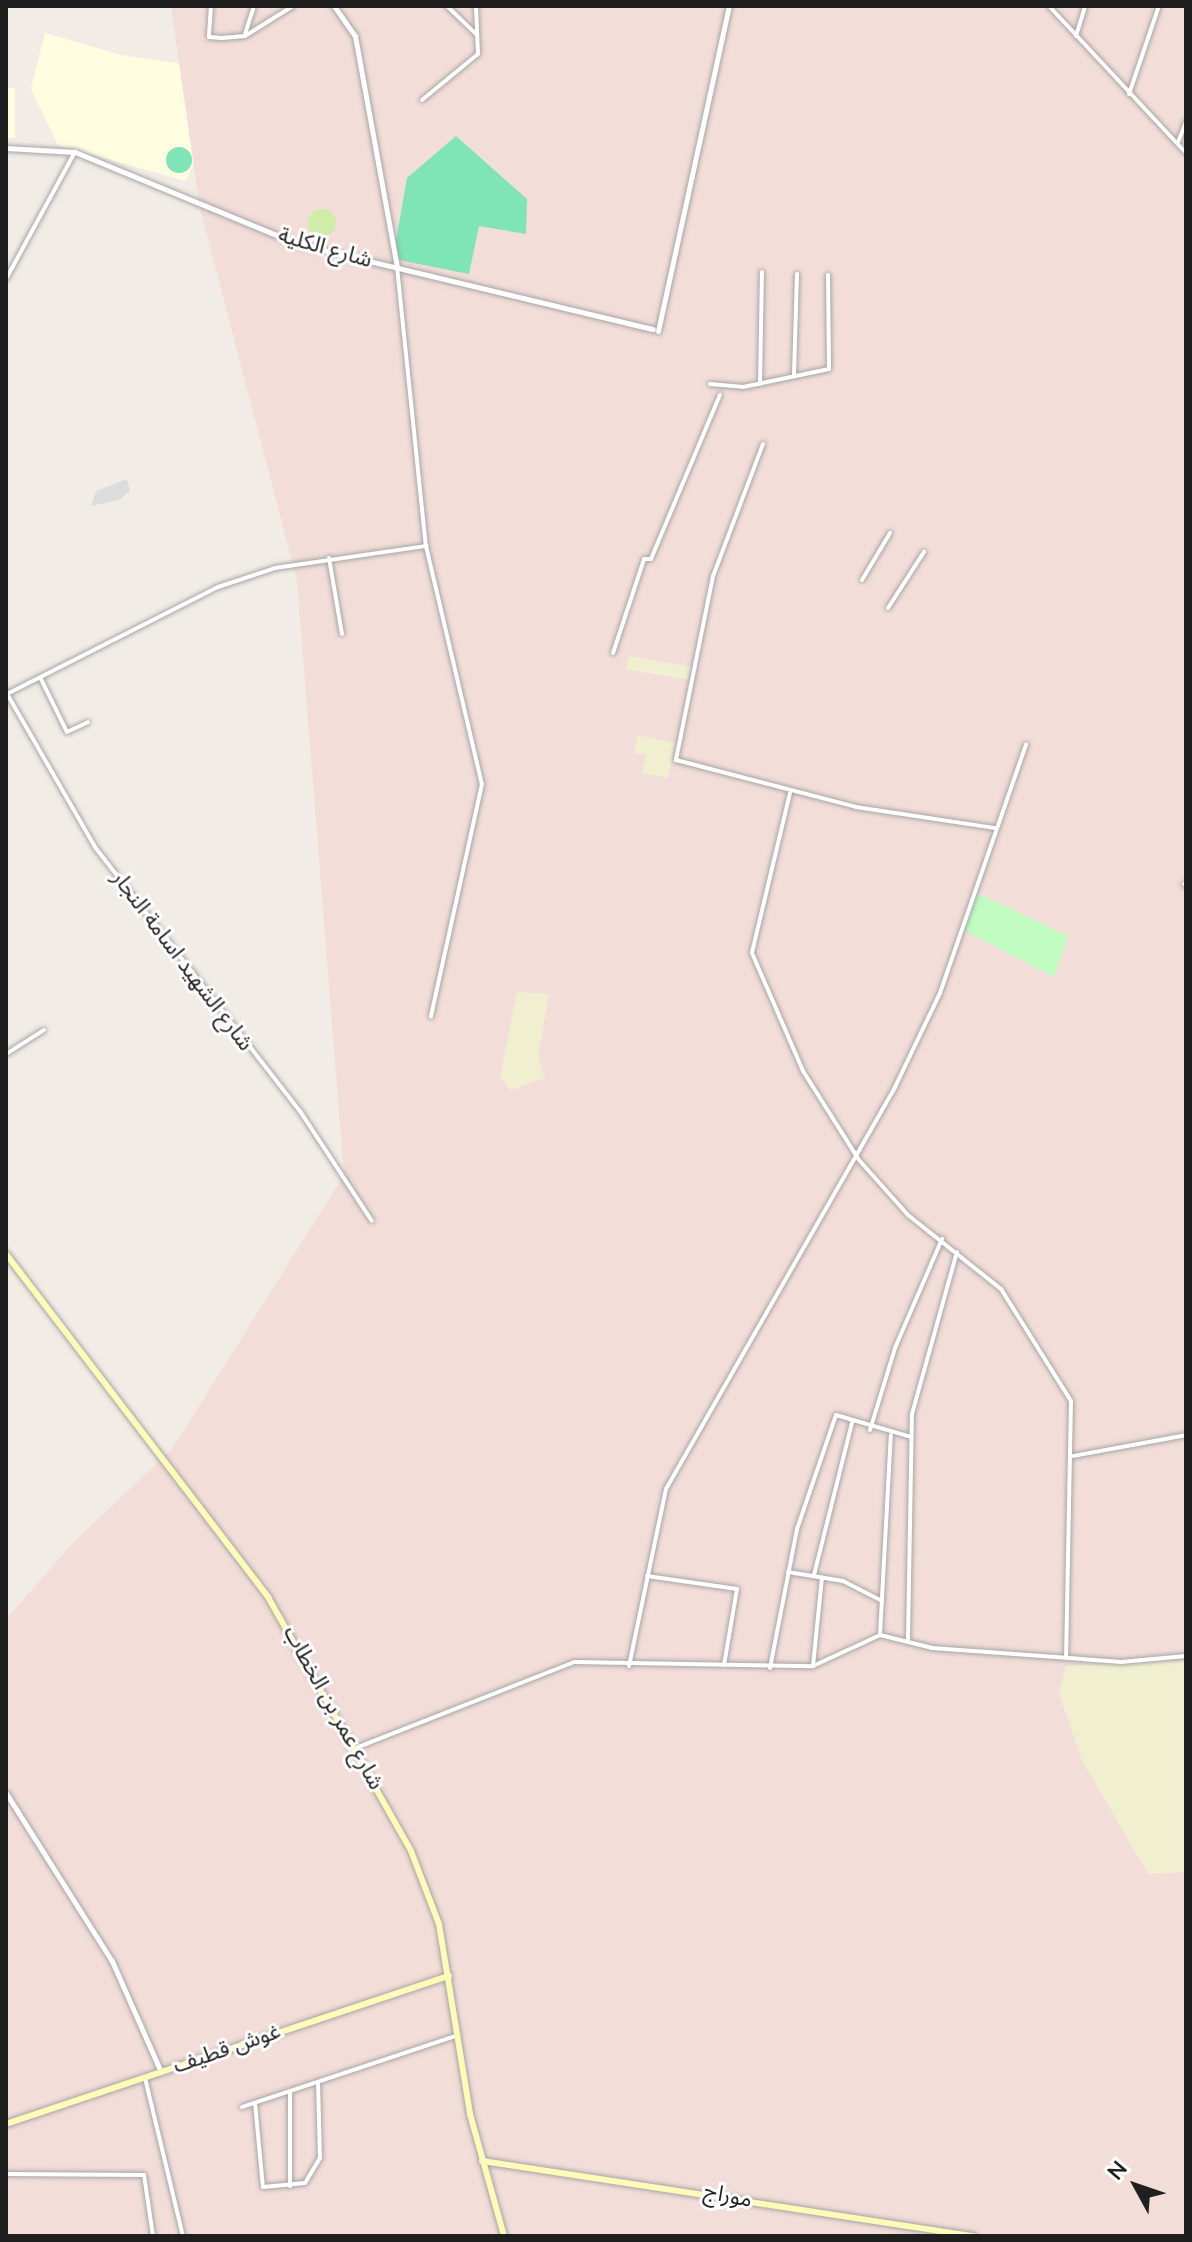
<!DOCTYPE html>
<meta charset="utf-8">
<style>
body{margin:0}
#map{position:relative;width:1192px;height:2242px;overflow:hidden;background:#f1ece5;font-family:"Nunito Sans","Noto Sans Arabic",sans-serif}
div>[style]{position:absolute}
.residential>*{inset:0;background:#dddcdc}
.education>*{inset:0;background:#fffde0}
.military>*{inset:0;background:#f3ddd8}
.farmland>*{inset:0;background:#f0f0d0}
.grass>*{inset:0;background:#cfeda9}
.round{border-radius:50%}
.park>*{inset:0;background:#c0fcc1}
.pitch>*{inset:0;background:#7fe4b6}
.roads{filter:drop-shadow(0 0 2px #a6a6a6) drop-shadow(0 0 2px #a6a6a6)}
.minor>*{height:4px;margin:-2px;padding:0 2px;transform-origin:2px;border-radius:2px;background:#fff}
.tertiary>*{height:5px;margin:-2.5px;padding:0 2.5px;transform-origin:2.5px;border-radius:2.5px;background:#fff}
.secondary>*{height:6px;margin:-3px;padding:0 3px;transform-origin:3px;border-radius:3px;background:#fdfbb7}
span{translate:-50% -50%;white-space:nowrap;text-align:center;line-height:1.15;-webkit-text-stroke:6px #fff;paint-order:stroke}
.street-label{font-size:22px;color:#1f1f1f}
.frame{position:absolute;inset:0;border:8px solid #1f1f1f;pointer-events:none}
.north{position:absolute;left:1096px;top:2146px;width:80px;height:80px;-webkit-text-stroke:6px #fff;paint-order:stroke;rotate:310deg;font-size:22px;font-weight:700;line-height:32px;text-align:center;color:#1f1f1f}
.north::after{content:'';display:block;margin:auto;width:28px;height:36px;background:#1f1f1f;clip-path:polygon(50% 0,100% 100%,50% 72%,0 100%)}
</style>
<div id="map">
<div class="residential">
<i style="clip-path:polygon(127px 479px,130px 491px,119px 500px,91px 506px,96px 491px)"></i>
</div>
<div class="education">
<i style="clip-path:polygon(45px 33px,121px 55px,206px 68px,201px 147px,186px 181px,58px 145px,31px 89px)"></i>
<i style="clip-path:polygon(6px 88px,15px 88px,15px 138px,6px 138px)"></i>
</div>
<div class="military">
<i style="clip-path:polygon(171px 6px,1186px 6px,1186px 2236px,6px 2236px,6px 1619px,75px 1541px,172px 1449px,344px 1175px,297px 580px,200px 209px)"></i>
</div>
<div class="farmland">
<i style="clip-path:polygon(629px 656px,691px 667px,688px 680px,626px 669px)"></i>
<i style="clip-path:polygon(638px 735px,675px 743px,668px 778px,642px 773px,646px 755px,634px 753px)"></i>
<i style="clip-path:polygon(517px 992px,549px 994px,538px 1057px,545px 1078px,510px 1090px,500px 1077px)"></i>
<i style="clip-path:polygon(1186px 1661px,1186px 1872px,1148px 1874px,1081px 1758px,1059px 1693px,1066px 1666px)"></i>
</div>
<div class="grass">
<i class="round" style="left:308px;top:209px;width:28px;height:28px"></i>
</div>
<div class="park">
<i style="clip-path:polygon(977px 893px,1068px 936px,1054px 977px,963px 930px)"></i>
</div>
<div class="pitch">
<i style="clip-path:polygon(456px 136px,527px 199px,526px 234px,479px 226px,469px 274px,399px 260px,394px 252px,407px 178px)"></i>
<i class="round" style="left:166px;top:147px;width:26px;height:26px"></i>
</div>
<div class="roads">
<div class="minor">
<i style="left:211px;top:6px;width:31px;rotate:94deg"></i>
<i style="left:209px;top:37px;width:13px;rotate:4deg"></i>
<i style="left:222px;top:38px;width:23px;rotate:-5deg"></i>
<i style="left:245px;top:36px;width:57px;rotate:-32deg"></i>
<i style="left:447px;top:6px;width:42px;rotate:44deg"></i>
<i style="left:1049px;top:6px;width:201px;rotate:47deg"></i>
<i style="left:245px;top:34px;width:29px;rotate:-72deg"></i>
<i style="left:1076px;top:36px;width:31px;rotate:-73deg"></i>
<i style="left:1129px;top:94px;width:93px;rotate:-71.2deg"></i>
<i style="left:422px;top:100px;width:72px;rotate:-39.4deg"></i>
<i style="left:478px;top:54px;width:48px;rotate:-92.4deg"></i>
<i style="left:1178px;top:142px;width:22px;rotate:-68deg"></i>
<i style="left:397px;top:267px;width:281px;rotate:84.1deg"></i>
<i style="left:426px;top:546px;width:244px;rotate:76.8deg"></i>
<i style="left:482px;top:784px;width:238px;rotate:102.4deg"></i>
<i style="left:6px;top:279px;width:145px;rotate:-61.5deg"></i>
<i style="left:794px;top:375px;width:101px;rotate:-88.3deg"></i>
<i style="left:710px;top:384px;width:33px;rotate:5deg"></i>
<i style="left:743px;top:387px;width:88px;rotate:-11.8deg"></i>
<i style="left:829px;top:369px;width:94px;rotate:-90.6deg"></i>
<i style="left:760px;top:384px;width:112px;rotate:-89deg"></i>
<i style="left:763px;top:444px;width:141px;rotate:110.7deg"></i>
<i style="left:713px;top:576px;width:188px;rotate:101.4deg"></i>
<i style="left:676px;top:760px;width:186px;rotate:14.6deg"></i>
<i style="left:856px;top:807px;width:141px;rotate:8.6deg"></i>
<i style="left:329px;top:558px;width:77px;rotate:80.3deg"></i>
<i style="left:862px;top:580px;width:55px;rotate:-59.2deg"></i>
<i style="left:888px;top:608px;width:67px;rotate:-57.3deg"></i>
<i style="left:613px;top:653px;width:99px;rotate:-71.7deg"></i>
<i style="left:644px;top:559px;width:7px"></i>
<i style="left:651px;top:559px;width:178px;rotate:-67.2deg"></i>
<i style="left:41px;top:679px;width:59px;rotate:63.9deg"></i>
<i style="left:67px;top:732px;width:23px;rotate:-25deg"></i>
<i style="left:6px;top:692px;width:179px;rotate:60.1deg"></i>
<i style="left:95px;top:847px;width:334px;rotate:52.2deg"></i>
<i style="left:300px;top:1111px;width:131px;rotate:56.8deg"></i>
<i style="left:7px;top:694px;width:237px;rotate:-26.9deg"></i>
<i style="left:218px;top:587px;width:60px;rotate:-18.4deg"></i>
<i style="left:275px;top:568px;width:153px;rotate:-8.3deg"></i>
<i style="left:790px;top:793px;width:164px;rotate:103.4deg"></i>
<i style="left:752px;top:953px;width:129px;rotate:66.6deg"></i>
<i style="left:803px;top:1071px;width:105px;rotate:57.8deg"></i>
<i style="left:859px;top:1160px;width:74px;rotate:48.3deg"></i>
<i style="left:908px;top:1215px;width:119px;rotate:38.5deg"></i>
<i style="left:1001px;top:1289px;width:132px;rotate:58deg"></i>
<i style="left:1071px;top:1401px;width:256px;rotate:91.1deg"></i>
<i style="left:1184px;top:884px;width:3px;rotate:45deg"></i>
<i style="left:6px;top:1054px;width:45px;rotate:-32.3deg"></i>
<i style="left:870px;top:1430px;width:86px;rotate:-73deg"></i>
<i style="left:895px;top:1348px;width:119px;rotate:-66.7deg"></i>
<i style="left:1073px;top:1456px;width:115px;rotate:-10.5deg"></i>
<i style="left:788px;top:1572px;width:56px;rotate:9.3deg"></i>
<i style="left:843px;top:1581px;width:44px;rotate:27.1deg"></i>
<i style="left:814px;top:1575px;width:157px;rotate:-76deg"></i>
<i style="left:647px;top:1576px;width:91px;rotate:8.2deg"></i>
<i style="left:737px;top:1589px;width:77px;rotate:99.7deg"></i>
<i style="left:880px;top:1635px;width:200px;rotate:-86.9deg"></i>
<i style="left:908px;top:1639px;width:225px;rotate:-89deg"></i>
<i style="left:912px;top:1414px;width:168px;rotate:-74.5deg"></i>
<i style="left:629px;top:1666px;width:181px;rotate:-78.2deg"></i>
<i style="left:666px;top:1489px;width:463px;rotate:-60.3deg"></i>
<i style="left:895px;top:1087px;width:104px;rotate:-64.4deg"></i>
<i style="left:940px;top:993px;width:263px;rotate:-70.9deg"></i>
<i style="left:813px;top:1666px;width:89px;rotate:-84.2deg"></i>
<i style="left:770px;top:1668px;width:142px;rotate:-79deg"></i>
<i style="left:797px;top:1529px;width:120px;rotate:-71.1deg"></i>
<i style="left:836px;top:1415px;width:78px;rotate:16.3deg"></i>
<i style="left:356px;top:1748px;width:234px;rotate:-21.5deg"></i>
<i style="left:574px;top:1662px;width:239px;rotate:1deg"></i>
<i style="left:813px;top:1666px;width:74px;rotate:-24.8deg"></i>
<i style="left:880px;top:1635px;width:54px;rotate:14deg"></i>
<i style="left:932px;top:1648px;width:190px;rotate:4.2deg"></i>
<i style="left:1121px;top:1662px;width:65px;rotate:-5.3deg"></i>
<i style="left:145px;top:2078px;width:163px;rotate:76.5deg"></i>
<i style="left:290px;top:2092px;width:94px;rotate:90deg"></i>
<i style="left:255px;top:2103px;width:84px;rotate:84.6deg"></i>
<i style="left:263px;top:2187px;width:42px;rotate:-5.4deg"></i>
<i style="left:305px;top:2183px;width:29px;rotate:-59deg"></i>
<i style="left:320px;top:2158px;width:76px;rotate:-91.5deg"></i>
<i style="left:242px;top:2107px;width:228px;rotate:-18.4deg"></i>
<i style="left:6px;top:2174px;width:138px;rotate:0.4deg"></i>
<i style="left:144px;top:2175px;width:62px;rotate:81.6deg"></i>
</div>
<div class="tertiary">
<i style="left:334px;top:6px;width:37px;rotate:55deg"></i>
<i style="left:355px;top:36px;width:235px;rotate:79.7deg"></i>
<i style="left:6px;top:148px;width:69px;rotate:3.3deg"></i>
<i style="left:75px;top:152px;width:241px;rotate:22.4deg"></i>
<i style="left:298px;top:244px;width:365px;rotate:13.5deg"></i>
<i style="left:658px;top:331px;width:333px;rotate:-77.7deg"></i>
<i style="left:6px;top:1793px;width:199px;rotate:57.8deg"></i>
<i style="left:112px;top:1961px;width:121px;rotate:66.2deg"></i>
</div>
<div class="secondary">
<i style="left:6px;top:1254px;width:432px;rotate:52.6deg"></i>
<i style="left:268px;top:1597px;width:291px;rotate:60.6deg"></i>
<i style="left:411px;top:1851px;width:78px;rotate:69deg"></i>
<i style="left:439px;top:1924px;width:193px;rotate:80.7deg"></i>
<i style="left:470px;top:2114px;width:127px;rotate:74.4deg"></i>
<i style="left:6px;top:2124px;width:467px;rotate:-18.5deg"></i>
<i style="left:482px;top:2161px;width:497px;rotate:8.7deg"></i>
</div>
</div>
<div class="street-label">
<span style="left:325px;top:248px;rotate:16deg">شارع الكلية</span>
<span style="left:182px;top:961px;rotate:53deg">شارع الشهيد اسامة النجار</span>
<span style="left:333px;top:1708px;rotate:61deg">شارع عمر بن الخطاب</span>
<span style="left:227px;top:2049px;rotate:-19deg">غوش قطيف</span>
<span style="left:728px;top:2196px;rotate:11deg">موراج</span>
</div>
<div class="frame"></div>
<div class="north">N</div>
</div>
